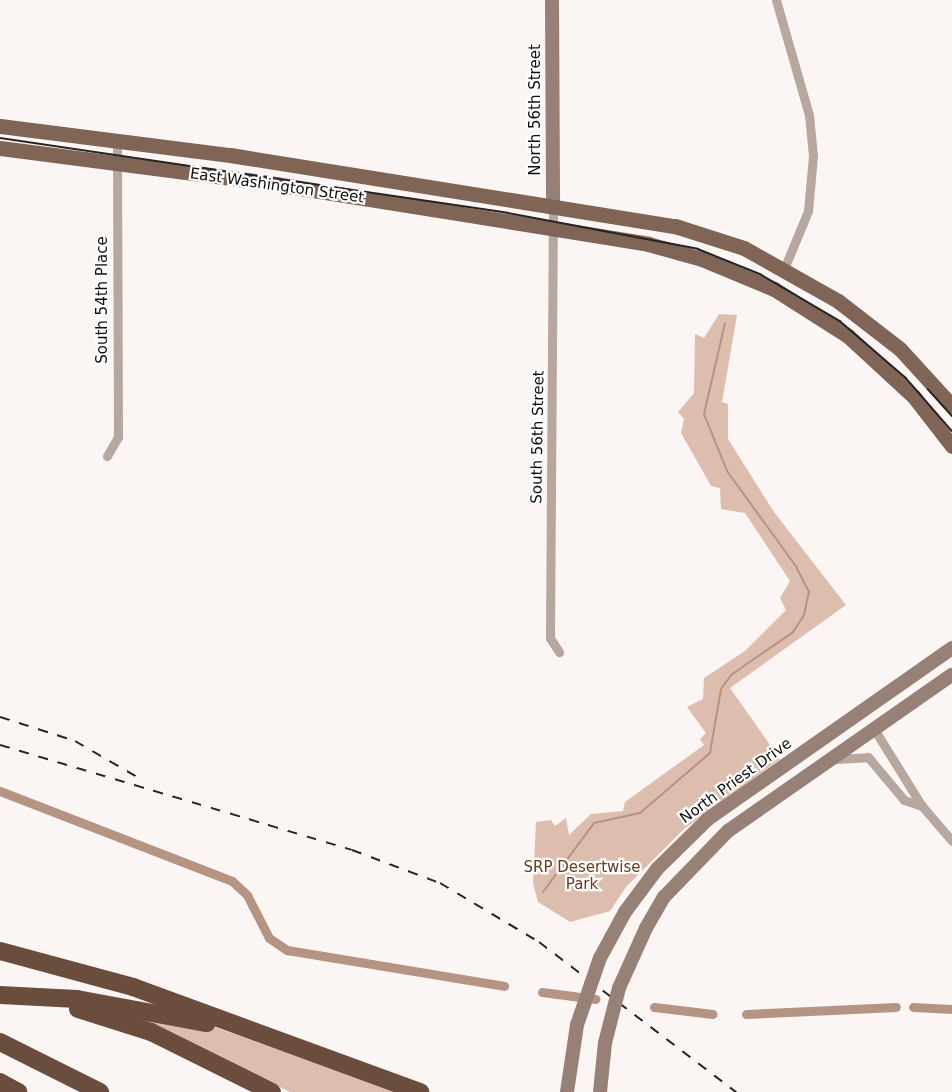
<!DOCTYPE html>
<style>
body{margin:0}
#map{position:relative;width:952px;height:1092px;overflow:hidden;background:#fbf6f3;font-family:"DejaVu Sans",sans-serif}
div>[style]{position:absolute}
.green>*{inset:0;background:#dcbdae}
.stream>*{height:2px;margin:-1px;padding:0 1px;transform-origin:1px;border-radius:1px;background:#b69484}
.canal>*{height:9px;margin:-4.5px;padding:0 4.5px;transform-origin:4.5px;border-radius:4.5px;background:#b69484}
.street>*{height:9px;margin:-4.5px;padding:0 4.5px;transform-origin:4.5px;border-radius:4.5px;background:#b6a79f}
.secondary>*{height:14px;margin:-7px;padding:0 7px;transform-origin:7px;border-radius:7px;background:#978075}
.primary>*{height:15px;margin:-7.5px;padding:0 7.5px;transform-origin:7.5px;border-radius:7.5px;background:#806557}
.highway>*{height:18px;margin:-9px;padding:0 9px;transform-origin:9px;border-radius:9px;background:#6b4d3e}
.tram>*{height:1.5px;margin:-0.75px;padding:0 0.75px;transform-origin:0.75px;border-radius:0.75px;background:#262423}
.rail>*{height:2px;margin-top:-1px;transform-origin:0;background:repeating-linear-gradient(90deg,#262423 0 10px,transparent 0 20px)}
.secondary-bridge>*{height:14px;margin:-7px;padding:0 7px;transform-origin:7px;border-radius:7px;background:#978075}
span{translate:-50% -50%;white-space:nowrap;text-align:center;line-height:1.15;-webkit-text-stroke:4.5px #fff;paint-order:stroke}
.street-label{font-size:15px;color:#0e0d0c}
.park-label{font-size:15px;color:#68381f}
</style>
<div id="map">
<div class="green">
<i style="clip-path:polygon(719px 314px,737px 315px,722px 402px,728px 404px,728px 439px,774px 512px,846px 605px,730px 688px,780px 759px,684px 829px,626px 887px,610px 911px,570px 922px,538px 902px,533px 883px,536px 822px,551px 820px,555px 826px,566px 818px,569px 835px,591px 814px,623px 811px,625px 802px,704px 745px,700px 739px,706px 733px,687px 707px,703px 699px,704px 678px,745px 651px,786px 610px,780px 598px,790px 581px,745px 513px,721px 509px,720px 488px,711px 486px,681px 433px,684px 419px,678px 412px,694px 393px,695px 334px,704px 338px)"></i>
<i style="clip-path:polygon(141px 1019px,208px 1025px,402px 1092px,290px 1092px)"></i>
</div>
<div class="stream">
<i style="left:543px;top:892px;width:86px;rotate:-53.5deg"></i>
<i style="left:594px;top:823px;width:47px;rotate:-12.3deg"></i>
<i style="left:640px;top:813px;width:92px;rotate:-40.6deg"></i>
<i style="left:710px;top:753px;width:65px;rotate:-80.2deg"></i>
<i style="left:721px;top:689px;width:17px;rotate:-54deg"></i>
<i style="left:731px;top:675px;width:75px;rotate:-34.7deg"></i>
<i style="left:793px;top:632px;width:20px;rotate:-57deg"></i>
<i style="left:804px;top:615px;width:24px;rotate:-78deg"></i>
<i style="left:809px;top:592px;width:30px;rotate:-117deg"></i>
<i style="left:795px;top:565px;width:116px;rotate:-125.9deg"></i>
<i style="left:727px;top:471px;width:61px;rotate:-112deg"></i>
<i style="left:704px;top:414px;width:93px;rotate:-77deg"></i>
</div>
<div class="canal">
<i style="left:0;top:791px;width:249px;rotate:21.2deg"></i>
<i style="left:232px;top:881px;width:21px;rotate:43deg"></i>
<i style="left:247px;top:895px;width:48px;rotate:62.9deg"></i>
<i style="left:269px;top:938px;width:22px;rotate:34deg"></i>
<i style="left:287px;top:950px;width:220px;rotate:9.4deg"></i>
<i style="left:542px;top:992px;width:54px;rotate:7.4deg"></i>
<i style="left:654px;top:1007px;width:59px;rotate:6.8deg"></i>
<i style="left:913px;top:1007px;width:39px;rotate:3deg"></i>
<i style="left:746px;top:1014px;width:150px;rotate:-2.7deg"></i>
</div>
<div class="street">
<i style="left:776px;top:0;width:120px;rotate:74deg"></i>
<i style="left:809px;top:115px;width:41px;rotate:84.4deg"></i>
<i style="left:813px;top:156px;width:55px;rotate:95.2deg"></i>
<i style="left:808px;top:211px;width:63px;rotate:112.5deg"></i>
<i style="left:553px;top:205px;width:433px;rotate:90.4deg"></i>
<i style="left:550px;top:638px;width:17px;rotate:57deg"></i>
<i style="left:107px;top:456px;width:22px;rotate:-60deg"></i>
<i style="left:118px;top:437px;width:297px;rotate:-90.2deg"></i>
<i style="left:874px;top:729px;width:91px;rotate:58.1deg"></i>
<i style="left:922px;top:806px;width:46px;rotate:49.4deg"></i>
<i style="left:835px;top:759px;width:33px;rotate:-3deg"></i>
<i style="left:868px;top:757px;width:56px;rotate:50.1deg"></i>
<i style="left:904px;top:800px;width:19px;rotate:18deg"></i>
</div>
<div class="secondary">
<i style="left:552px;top:0;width:204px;rotate:89.7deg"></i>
<i style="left:625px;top:912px;width:54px;rotate:-53.3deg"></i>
<i style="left:657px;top:869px;width:71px;rotate:-44.4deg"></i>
<i style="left:708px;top:819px;width:298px;rotate:-35deg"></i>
<i style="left:646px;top:928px;width:36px;rotate:-60deg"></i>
<i style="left:664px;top:897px;width:92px;rotate:-45.9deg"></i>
<i style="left:728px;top:831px;width:273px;rotate:-34.9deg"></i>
<i style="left:567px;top:1092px;width:68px;rotate:-81.5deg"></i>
<i style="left:600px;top:1092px;width:49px;rotate:-84.2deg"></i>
</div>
<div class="primary">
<i style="left:0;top:126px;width:232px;rotate:7.2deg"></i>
<i style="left:230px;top:155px;width:451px;rotate:9.1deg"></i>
<i style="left:675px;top:226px;width:72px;rotate:17.7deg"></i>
<i style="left:744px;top:248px;width:108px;rotate:29.4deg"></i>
<i style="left:838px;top:301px;width:78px;rotate:37.7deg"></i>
<i style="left:900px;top:349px;width:77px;rotate:47.6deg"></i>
<i style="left:0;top:148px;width:271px;rotate:7.4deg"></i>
<i style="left:269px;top:183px;width:384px;rotate:9.1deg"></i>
<i style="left:648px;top:244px;width:56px;rotate:15.5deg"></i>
<i style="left:702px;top:259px;width:78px;rotate:22.6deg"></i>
<i style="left:774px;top:289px;width:88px;rotate:32.4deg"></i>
<i style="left:848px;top:336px;width:90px;rotate:42.7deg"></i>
<i style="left:914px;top:397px;width:62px;rotate:52.2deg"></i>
</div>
<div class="highway">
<i style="left:0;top:951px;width:138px;rotate:15.1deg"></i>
<i style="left:133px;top:987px;width:306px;rotate:20.1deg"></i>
<i style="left:0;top:995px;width:77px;rotate:3deg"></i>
<i style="left:77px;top:999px;width:132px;rotate:10.5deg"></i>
<i style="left:78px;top:1009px;width:77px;rotate:17.5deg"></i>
<i style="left:151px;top:1032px;width:135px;rotate:26.4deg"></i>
<i style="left:0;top:1042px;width:112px;rotate:26.6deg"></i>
<i style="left:0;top:1082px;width:21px;rotate:29deg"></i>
</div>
<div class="tram">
<i style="left:0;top:138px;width:508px;rotate:8.37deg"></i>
<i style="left:503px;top:212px;width:198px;rotate:10.7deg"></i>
<i style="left:698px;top:249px;width:67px;rotate:22deg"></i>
<i style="left:760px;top:274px;width:93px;rotate:30.4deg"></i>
<i style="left:840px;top:321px;width:87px;rotate:40.8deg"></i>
<i style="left:906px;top:378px;width:70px;rotate:49deg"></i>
<i style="left:928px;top:389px;width:36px;rotate:48deg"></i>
</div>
<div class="rail">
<i style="left:0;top:717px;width:79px;rotate:17.7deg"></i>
<i style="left:75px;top:741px;width:80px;rotate:30.1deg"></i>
<i style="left:0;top:745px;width:367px;rotate:16.6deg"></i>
<i style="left:352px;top:850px;width:94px;rotate:20.6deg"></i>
<i style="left:440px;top:883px;width:115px;rotate:30.8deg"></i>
<i style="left:539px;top:942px;width:248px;rotate:37.3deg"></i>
</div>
<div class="secondary-bridge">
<i style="left:577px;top:1025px;width:71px;rotate:-71.1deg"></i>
<i style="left:600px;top:958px;width:52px;rotate:-61.5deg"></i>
<i style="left:605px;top:1043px;width:57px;rotate:-75.7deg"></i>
<i style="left:619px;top:988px;width:66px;rotate:-65.8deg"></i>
</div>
<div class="street-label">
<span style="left:536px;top:110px;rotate:-90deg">North 56th Street</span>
<span style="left:277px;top:186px;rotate:8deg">East Washington Street</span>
<span style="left:103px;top:300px;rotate:-90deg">South 54th Place</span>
<span style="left:538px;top:437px;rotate:-89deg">South 56th Street</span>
<span style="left:736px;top:781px;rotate:-36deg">North Priest Drive</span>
</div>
<div class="park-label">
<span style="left:582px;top:876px">SRP Desertwise<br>Park</span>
</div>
</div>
